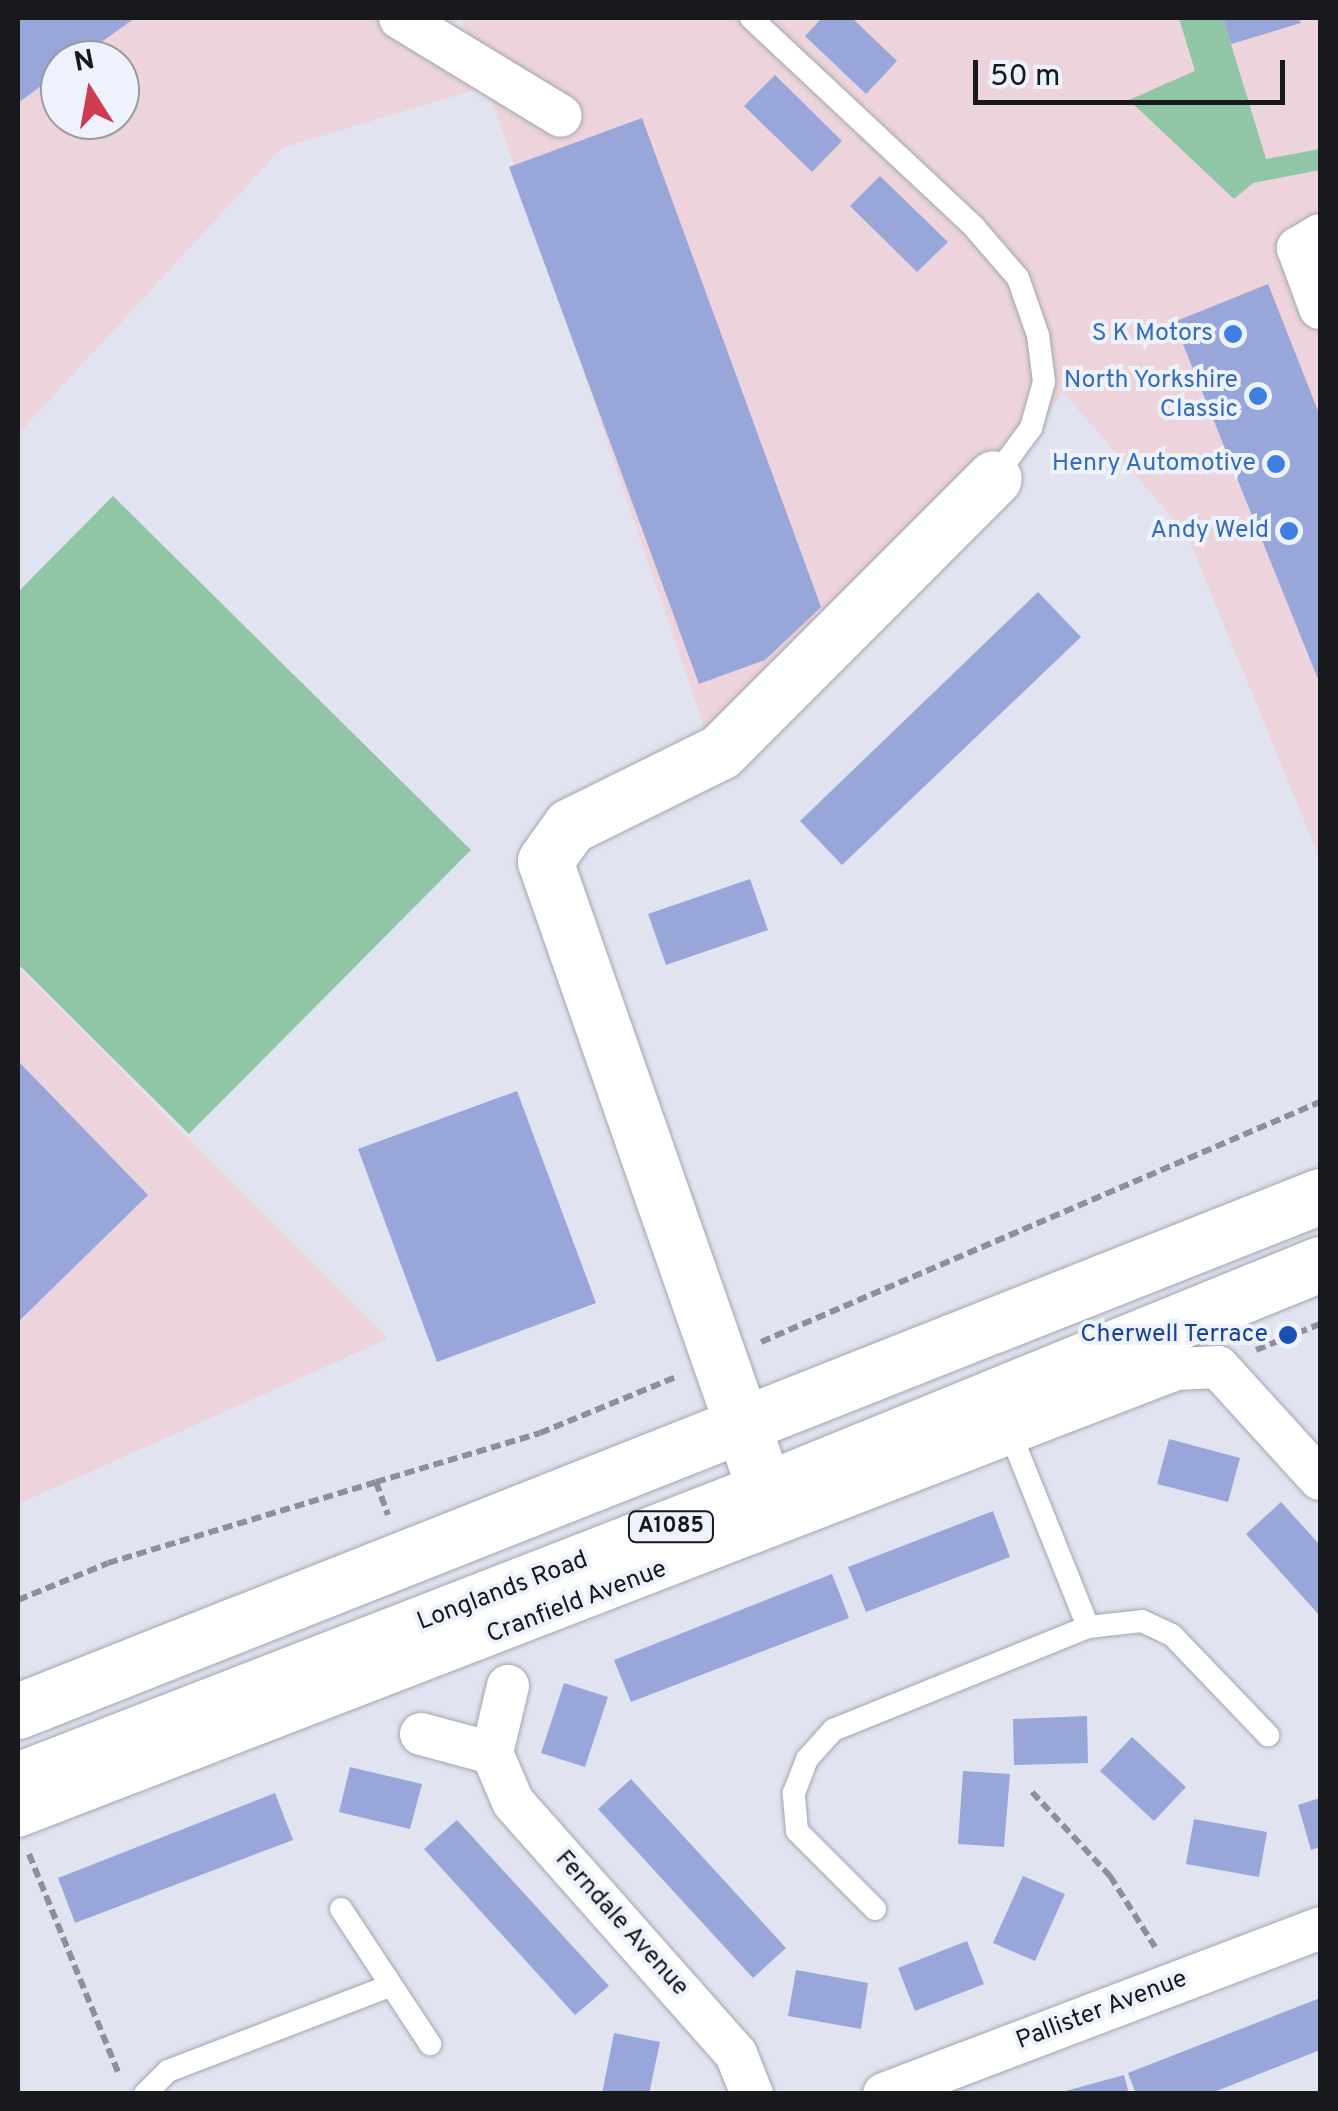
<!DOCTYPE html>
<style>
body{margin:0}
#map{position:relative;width:1338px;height:2111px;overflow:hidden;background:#e1e4f0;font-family:Overpass,sans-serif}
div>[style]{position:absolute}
.industrial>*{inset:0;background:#ecd3dc}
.green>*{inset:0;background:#90c5a5}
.building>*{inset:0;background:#98a6d9}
.path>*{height:6px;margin-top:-3px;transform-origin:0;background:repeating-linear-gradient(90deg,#8e9099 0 10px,transparent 0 15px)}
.roads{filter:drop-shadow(0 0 2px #a2a6b1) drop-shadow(0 0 2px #a2a6b1)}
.lane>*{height:22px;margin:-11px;padding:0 11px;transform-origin:11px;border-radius:11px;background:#fff}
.street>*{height:42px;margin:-21px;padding:0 21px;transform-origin:21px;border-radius:21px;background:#fff}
.secondary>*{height:55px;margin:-27.5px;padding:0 27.5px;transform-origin:27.5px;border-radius:27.5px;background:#fff}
.primary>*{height:55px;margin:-27.5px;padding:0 27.5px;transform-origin:27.5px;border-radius:27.5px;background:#fff}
.dots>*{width:28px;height:28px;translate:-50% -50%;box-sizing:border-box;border:5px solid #eef2fd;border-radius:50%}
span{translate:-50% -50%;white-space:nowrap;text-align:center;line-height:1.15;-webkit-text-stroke:8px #eef2fd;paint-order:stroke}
.shield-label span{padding:2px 8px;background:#eef2fd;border:2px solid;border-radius:8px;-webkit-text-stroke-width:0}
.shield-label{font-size:22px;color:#18191d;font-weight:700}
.shop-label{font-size:25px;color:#366cbe}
.right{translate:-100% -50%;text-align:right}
.transit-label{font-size:25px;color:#164399}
.street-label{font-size:25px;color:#18191d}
.frame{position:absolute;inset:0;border:20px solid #18191d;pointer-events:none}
.north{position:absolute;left:40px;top:40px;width:100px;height:100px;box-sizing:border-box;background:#eef2fd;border:2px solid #989ba3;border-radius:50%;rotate:349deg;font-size:28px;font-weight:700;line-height:40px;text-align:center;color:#18191d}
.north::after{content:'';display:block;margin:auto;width:35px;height:45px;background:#cd3c51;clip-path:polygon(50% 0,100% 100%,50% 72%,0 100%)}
.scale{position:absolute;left:973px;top:60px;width:312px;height:45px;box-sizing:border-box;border:5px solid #18191d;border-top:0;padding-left:12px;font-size:30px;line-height:35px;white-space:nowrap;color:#18191d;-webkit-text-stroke:8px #eef2fd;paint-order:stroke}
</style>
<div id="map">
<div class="industrial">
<i style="clip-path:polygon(evenodd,18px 18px,416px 18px,486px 82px,461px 18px,1320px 18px,1320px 859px,1187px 535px,1063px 392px,999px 489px,713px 754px,487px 86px,282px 148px,18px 434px,18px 18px,60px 60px,120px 60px,120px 120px,60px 120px,60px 60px)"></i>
<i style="clip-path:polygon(18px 967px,388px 1339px,18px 1504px)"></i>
</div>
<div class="green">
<i style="clip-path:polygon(1179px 18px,1223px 18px,1266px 159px,1320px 149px,1320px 170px,1253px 183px,1234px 199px,1129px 100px,1195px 71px)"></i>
<i style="clip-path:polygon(113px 496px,471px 850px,189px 1134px,18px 964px,18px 592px)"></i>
</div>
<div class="building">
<i style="clip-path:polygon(18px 18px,135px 18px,76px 60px,60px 60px,60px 72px,18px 103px)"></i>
<i style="clip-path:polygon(822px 18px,852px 18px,897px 61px,866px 94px,805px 36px)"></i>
<i style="clip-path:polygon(1223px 18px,1299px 18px,1301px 23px,1231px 44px)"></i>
<i style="clip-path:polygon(775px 75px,842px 141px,812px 172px,744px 106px)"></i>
<i style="clip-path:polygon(642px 118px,821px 607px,765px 660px,699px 684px,509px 167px)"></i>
<i style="clip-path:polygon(880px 176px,948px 242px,917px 272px,850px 206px)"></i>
<i style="clip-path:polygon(1268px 284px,1320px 416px,1320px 684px,1174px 322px)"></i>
<i style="clip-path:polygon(1038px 592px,1081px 637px,842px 865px,800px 821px)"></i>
<i style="clip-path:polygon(750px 879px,768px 930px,666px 965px,648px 914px)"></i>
<i style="clip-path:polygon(18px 1061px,148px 1195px,18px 1322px)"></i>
<i style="clip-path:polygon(517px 1091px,596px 1303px,437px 1362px,358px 1149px)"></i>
<i style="clip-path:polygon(1169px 1439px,1240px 1458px,1228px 1502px,1157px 1484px)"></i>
<i style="clip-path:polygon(1281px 1502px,1320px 1545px,1320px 1616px,1246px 1534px)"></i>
<i style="clip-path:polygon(993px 1511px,1010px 1557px,866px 1612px,848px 1567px)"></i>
<i style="clip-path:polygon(832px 1574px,849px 1618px,631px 1702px,614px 1660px)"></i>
<i style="clip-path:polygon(564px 1683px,608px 1697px,585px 1767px,541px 1753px)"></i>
<i style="clip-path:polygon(1087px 1716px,1088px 1763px,1014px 1765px,1013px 1719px)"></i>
<i style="clip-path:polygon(1132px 1737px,1186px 1787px,1154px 1821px,1100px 1771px)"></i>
<i style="clip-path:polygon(350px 1767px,422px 1784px,410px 1829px,339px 1812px)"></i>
<i style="clip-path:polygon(963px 1771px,1010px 1774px,1004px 1847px,958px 1844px)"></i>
<i style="clip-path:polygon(631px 1779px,786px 1948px,753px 1978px,598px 1809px)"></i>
<i style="clip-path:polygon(275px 1793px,293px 1840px,75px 1923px,58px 1878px)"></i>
<i style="clip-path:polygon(1320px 1798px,1320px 1847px,1311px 1850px,1298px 1805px)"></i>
<i style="clip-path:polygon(1194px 1819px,1267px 1832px,1259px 1877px,1186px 1864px)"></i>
<i style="clip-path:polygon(457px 1820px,609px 1986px,575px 2015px,424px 1849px)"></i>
<i style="clip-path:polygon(1023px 1876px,1065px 1894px,1035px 1961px,993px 1943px)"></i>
<i style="clip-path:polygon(967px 1941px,984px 1984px,915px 2011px,898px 1968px)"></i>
<i style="clip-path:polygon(796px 1970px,868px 1983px,861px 2029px,788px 2016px)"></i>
<i style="clip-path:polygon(1320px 1998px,1320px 2050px,1209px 2094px,1136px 2094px,1128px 2073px)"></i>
<i style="clip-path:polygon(614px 2033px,660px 2042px,649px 2094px,602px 2094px)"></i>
<i style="clip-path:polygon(1124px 2075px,1129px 2094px,1063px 2094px,1062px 2092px)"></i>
</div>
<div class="path">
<i style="left:761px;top:1342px;width:608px;rotate:-23.24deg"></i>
<i style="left:1256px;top:1350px;width:69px;rotate:-22.1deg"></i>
<i style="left:376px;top:1482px;width:171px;rotate:-16.6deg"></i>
<i style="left:540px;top:1433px;width:147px;rotate:-22.4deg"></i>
<i style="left:18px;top:1600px;width:97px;rotate:-22.3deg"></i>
<i style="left:108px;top:1563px;width:280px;rotate:-16.8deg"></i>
<i style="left:376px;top:1482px;width:35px;rotate:70deg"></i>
<i style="left:1032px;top:1792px;width:115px;rotate:47.1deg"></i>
<i style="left:1110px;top:1876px;width:84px;rotate:57.6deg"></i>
<i style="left:29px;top:1854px;width:238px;rotate:67.8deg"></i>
</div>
<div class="roads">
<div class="lane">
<i style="left:751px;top:18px;width:306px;rotate:43.1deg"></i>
<i style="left:974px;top:227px;width:67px;rotate:49.2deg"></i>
<i style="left:1018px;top:278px;width:60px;rotate:70.7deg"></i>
<i style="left:1038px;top:335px;width:47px;rotate:82.7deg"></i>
<i style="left:1044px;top:382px;width:48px;rotate:105.8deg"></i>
<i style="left:1031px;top:428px;width:62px;rotate:126.5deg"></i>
<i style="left:1011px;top:1435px;width:207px;rotate:68.1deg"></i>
<i style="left:341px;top:1909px;width:162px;rotate:56.6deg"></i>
<i style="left:875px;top:1909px;width:110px;rotate:-135deg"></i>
<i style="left:797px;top:1831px;width:38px;rotate:-95deg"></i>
<i style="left:794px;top:1793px;width:36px;rotate:-69deg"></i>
<i style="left:807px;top:1759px;width:39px;rotate:-48deg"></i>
<i style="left:833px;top:1730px;width:275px;rotate:-22deg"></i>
<i style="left:1088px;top:1627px;width:54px;rotate:-6.3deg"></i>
<i style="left:1142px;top:1621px;width:33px;rotate:25deg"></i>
<i style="left:1172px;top:1635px;width:139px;rotate:46.2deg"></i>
<i style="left:145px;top:2094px;width:33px;rotate:-45deg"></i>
<i style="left:168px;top:2071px;width:238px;rotate:-21deg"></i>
</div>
<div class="street">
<i style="left:400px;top:18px;width:188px;rotate:31.3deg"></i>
<i style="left:1320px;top:235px;width:26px;rotate:149deg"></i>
<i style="left:1298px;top:248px;width:64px;rotate:69.9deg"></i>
<i style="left:421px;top:1734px;width:73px;rotate:15deg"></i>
<i style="left:492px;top:1753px;width:53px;rotate:66.8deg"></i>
<i style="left:513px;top:1802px;width:337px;rotate:48.5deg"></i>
<i style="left:736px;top:2054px;width:43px;rotate:68.2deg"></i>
<i style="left:492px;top:1753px;width:69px;rotate:-76.6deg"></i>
<i style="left:18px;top:1816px;width:1241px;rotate:-21.11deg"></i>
<i style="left:1176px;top:1369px;width:42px;rotate:-2.7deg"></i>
<i style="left:1218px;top:1367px;width:151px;rotate:47.7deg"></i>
<i style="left:884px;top:2094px;width:467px;rotate:-20.8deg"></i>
</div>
<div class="secondary">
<i style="left:765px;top:1490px;width:666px;rotate:-109.28deg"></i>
<i style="left:545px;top:861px;width:43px;rotate:-54.5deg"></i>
<i style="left:570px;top:826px;width:167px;rotate:-26.3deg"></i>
<i style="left:720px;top:752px;width:387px;rotate:-45deg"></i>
</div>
<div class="primary">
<i style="left:18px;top:1711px;width:1400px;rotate:-21.58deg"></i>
<i style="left:18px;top:1780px;width:801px;rotate:-21.22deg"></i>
<i style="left:765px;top:1490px;width:599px;rotate:-22.16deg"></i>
</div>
</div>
<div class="dots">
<i style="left:1233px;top:334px;background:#3f7fe0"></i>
<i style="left:1258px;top:396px;background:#3f7fe0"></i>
<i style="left:1276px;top:464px;background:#3f7fe0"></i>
<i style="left:1289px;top:531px;background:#3f7fe0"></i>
<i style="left:1288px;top:1335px;background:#1a4fb4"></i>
</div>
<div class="shield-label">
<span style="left:671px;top:1527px">A1085</span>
</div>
<div class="shop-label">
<span class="right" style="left:1213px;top:334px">S K Motors</span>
<span class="right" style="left:1238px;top:396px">North Yorkshire<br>Classic</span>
<span class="right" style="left:1256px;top:464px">Henry Automotive</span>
<span class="right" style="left:1269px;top:531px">Andy Weld</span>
</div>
<div class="transit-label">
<span class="right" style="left:1268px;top:1335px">Cherwell Terrace</span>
</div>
<div class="street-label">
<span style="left:503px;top:1592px;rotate:-21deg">Longlands Road</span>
<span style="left:577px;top:1603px;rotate:-21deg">Cranfield Avenue</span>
<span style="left:621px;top:1924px;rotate:48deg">Ferndale Avenue</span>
<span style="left:1102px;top:2011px;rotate:-21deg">Pallister Avenue</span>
</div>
<div class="frame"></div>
<div class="north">N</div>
<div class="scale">50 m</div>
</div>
